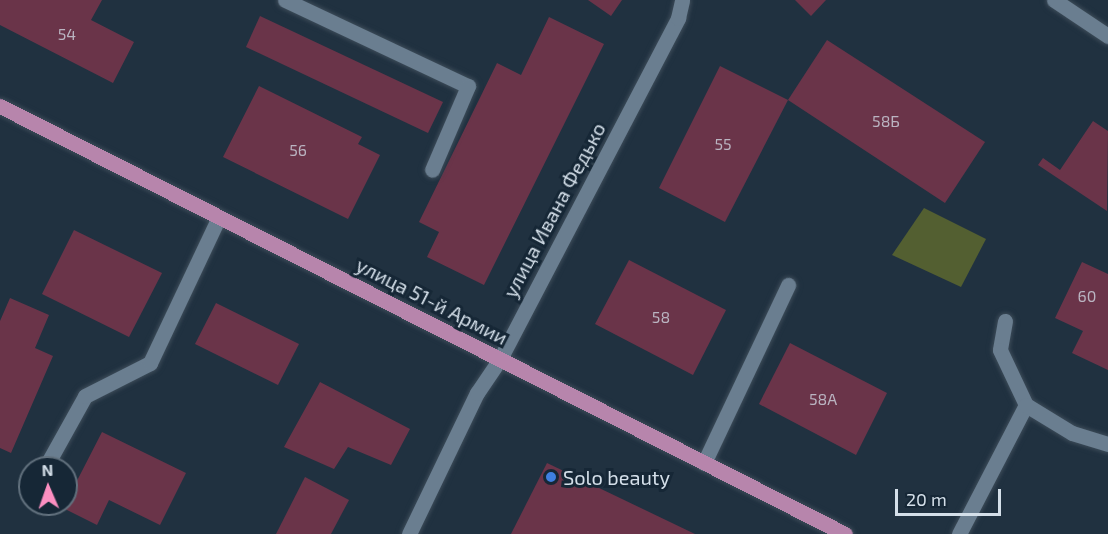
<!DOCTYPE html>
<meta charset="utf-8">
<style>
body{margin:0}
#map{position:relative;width:1108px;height:534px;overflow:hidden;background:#203140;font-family:"Exo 2",sans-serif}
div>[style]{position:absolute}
.green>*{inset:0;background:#535f31}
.building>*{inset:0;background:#6a3449}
.roads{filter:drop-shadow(0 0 2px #3d4c59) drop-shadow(0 0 2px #3d4c59)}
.minor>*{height:15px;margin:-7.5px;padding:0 7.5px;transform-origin:7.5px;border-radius:7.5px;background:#6a7e90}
.major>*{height:15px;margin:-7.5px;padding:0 7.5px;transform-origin:7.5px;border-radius:7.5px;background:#b785ac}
.dots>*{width:16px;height:16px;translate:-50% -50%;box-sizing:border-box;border:3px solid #162736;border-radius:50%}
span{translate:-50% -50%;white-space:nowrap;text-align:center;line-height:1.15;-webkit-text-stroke:6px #162736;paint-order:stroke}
.number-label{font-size:16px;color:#bab4c1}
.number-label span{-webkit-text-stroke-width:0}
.street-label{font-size:20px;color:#d4dfe9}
.poi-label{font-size:20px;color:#d4dfe9}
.left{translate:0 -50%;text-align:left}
.north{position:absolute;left:18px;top:456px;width:60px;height:60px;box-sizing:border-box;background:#162736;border:2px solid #62717e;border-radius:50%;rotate:358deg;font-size:16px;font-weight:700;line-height:24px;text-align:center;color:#d4dfe9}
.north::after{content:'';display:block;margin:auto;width:21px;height:27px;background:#fc8fc1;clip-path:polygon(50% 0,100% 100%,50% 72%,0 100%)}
.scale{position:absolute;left:895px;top:489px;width:106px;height:27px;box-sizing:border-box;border:3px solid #d4dfe9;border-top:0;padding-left:8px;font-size:18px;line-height:21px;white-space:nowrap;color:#d4dfe9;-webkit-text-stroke:4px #162736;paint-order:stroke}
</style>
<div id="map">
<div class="green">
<i style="clip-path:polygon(924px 208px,986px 239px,961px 287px,892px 255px)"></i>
</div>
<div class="building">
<i style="clip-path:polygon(0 0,102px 0,91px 20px,134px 42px,113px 83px,0 25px)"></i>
<i style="clip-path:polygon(588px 0,622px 0,611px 16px)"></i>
<i style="clip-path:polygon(795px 0,826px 0,811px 16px)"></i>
<i style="clip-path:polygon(260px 16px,443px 102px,428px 133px,246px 47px)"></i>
<i style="clip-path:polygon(549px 17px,604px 44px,484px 285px,427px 257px,439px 232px,419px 222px,497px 63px,521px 75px)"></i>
<i style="clip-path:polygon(827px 40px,985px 142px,945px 203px,788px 100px)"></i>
<i style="clip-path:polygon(720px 66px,788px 100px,725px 222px,659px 188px)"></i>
<i style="clip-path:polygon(259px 86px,362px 137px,358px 144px,380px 155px,348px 219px,223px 157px)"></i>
<i style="clip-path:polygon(1093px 121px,1108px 131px,1107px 211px,1038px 165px,1043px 158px,1060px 170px)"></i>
<i style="clip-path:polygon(74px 230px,162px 273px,129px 337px,42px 294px)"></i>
<i style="clip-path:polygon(629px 260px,726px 310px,693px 375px,595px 324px)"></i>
<i style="clip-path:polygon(1082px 262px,1108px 274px,1108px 370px,1072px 353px,1083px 331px,1055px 318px)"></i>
<i style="clip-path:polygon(10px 298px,49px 315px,35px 348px,53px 356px,11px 453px,0 448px,0 321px)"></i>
<i style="clip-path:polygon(216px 303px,299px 344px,278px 385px,195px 344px)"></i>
<i style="clip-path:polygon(790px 343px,887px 393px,856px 455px,759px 404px)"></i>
<i style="clip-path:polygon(320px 382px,410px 429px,391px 465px,348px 447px,334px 469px,284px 447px)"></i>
<i style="clip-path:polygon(102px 432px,186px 473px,160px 525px,109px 500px,97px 525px,63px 508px)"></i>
<i style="clip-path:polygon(547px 463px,695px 534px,511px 534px)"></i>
<i style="clip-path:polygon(305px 477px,349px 500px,331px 534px,276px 534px)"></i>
</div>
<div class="roads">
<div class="minor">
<i style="left:285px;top:0;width:202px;rotate:25.2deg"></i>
<i style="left:468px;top:86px;width:91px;rotate:113.2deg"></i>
<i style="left:1054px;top:0;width:65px;rotate:33.7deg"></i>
<i style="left:1005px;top:321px;width:29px;rotate:100deg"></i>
<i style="left:1000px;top:350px;width:61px;rotate:64.7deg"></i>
<i style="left:704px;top:463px;width:197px;rotate:-64.7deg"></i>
<i style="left:45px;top:468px;width:82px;rotate:-60.9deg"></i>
<i style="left:85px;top:396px;width:73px;rotate:-26.9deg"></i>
<i style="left:150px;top:363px;width:161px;rotate:-64.7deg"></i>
<i style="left:409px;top:534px;width:157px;rotate:-64.3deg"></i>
<i style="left:477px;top:393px;width:41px;rotate:-55.9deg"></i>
<i style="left:500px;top:359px;width:385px;rotate:-62.4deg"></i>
<i style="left:678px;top:18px;width:18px;rotate:-77deg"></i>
<i style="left:959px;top:534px;width:145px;rotate:-62.6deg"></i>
<i style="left:1026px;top:405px;width:54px;rotate:31.3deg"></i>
<i style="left:1072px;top:433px;width:38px;rotate:17deg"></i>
</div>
<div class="major">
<i style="left:0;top:106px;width:947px;rotate:26.86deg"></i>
</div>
</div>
<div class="dots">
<i style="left:551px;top:477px;background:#3f7fe0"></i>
</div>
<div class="number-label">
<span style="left:67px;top:34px">54</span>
<span style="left:886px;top:121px">58Б</span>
<span style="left:723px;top:144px">55</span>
<span style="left:298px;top:150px">56</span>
<span style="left:1087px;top:296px">60</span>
<span style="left:661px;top:317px">58</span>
<span style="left:823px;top:399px">58А</span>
</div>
<div class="street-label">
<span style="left:554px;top:210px;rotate:-62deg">улица Ивана Федько</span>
<span style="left:432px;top:301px;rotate:27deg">улица 51-й Армии</span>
</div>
<div class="poi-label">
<span class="left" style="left:563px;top:477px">Solo beauty</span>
</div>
<div class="north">N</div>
<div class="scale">20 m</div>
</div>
